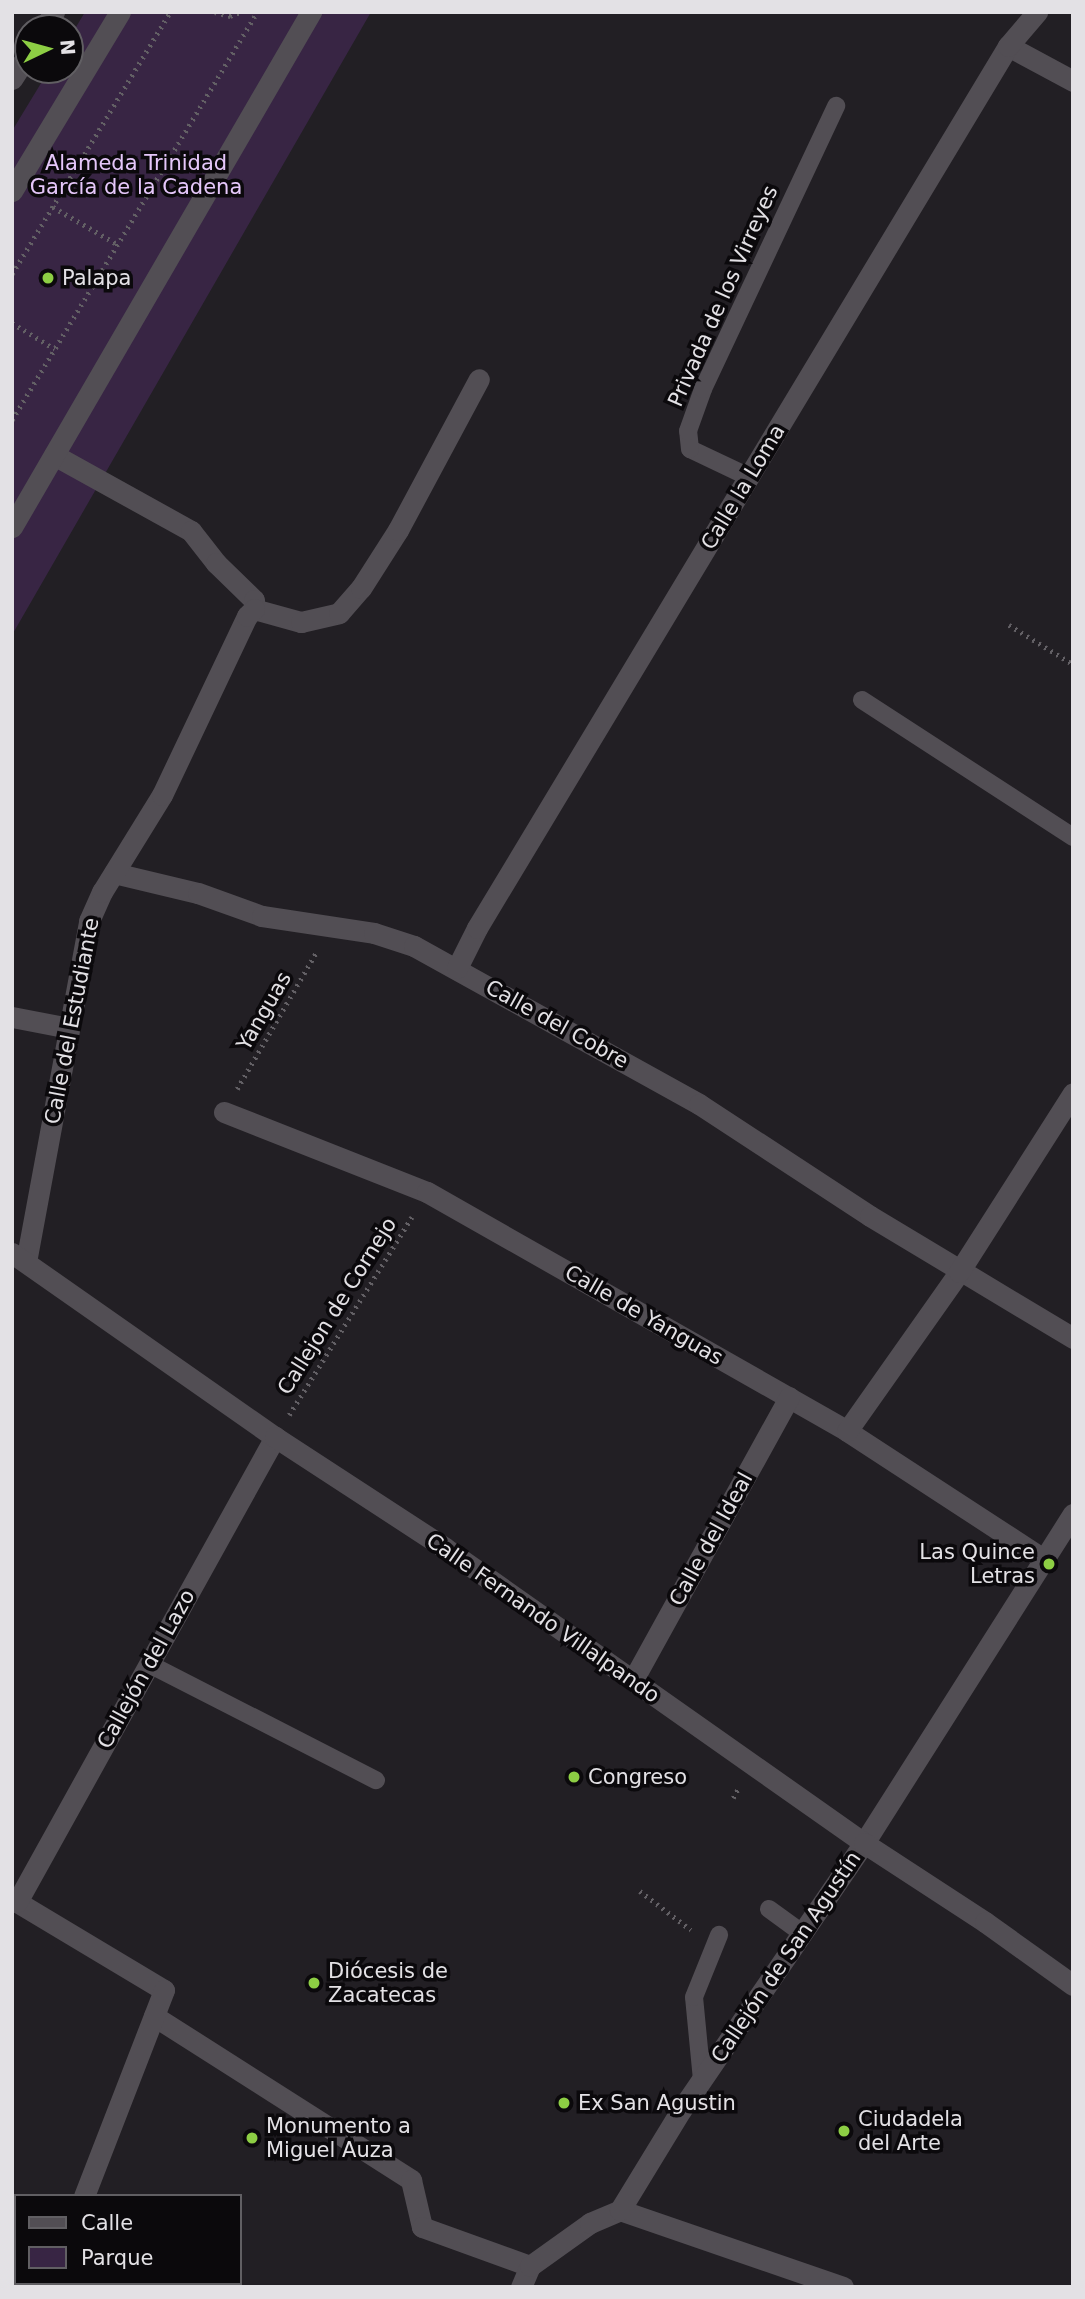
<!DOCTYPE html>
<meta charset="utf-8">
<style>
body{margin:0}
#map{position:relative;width:1085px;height:2299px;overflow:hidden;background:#221f24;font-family:"DejaVu Sans",sans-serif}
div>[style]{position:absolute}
.green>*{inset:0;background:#382544}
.path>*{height:4.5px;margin-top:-2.25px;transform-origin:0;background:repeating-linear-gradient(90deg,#636065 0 2px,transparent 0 7px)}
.service>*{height:18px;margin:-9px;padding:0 9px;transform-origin:9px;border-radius:9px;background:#524e54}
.pedestrian>*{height:21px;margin:-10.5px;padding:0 10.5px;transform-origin:10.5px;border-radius:10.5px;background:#524e54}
.minor>*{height:21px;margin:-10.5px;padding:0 10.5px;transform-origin:10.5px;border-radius:10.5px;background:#524e54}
.tertiary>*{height:21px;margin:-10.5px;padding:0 10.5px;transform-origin:10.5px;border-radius:10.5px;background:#524e54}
.dots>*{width:19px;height:19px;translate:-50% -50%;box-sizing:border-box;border:4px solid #0b090c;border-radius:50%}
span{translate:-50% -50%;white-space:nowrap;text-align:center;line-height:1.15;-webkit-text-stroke:7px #0b090c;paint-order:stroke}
.park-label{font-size:21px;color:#e5c7fa}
.poi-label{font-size:21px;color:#e3e1e5}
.left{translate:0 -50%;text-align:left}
.right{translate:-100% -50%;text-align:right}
.street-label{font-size:21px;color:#e3e1e5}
.frame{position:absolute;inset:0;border:14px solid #e3e1e5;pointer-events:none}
.legend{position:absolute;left:14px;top:2194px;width:228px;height:91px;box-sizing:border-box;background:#0b090c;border:2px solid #615f63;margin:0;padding:9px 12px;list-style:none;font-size:21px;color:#e3e1e5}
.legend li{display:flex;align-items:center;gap:14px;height:35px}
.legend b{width:35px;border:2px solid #615f63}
.north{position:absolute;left:14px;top:14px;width:70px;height:70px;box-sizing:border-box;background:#0b090c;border:2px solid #615f63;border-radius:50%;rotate:85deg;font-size:19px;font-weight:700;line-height:28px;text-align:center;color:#e3e1e5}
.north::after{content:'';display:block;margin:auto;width:24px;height:32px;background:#8dce44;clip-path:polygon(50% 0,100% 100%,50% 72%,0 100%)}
</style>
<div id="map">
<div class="green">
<i style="clip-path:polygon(85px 12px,371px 12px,12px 635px,12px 131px,49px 70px,70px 70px,70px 37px)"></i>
</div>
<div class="path">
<i style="left:215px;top:12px;width:16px;rotate:15deg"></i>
<i style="left:230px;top:16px;width:12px;rotate:-20deg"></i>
<i style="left:53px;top:207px;width:74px;rotate:30deg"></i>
<i style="left:12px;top:274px;width:306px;rotate:-58.9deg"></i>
<i style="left:12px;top:323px;width:50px;rotate:31.2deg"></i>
<i style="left:12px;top:420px;width:476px;rotate:-59deg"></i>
<i style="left:1009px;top:625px;width:75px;rotate:31.4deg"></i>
<i style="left:237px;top:1089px;width:160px;rotate:-59.9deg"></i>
<i style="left:289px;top:1415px;width:233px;rotate:-58.2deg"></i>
<i style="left:733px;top:1798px;width:10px;rotate:-61deg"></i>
<i style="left:640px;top:1891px;width:64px;rotate:37.4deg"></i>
</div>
<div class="service">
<i style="left:749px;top:477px;width:65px;rotate:-154.6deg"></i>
<i style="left:690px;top:449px;width:18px;rotate:-96deg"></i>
<i style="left:688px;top:431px;width:45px;rotate:-70.3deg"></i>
<i style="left:703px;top:389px;width:313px;rotate:-64.8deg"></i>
<i style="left:862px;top:700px;width:252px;rotate:33deg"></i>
<i style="left:149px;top:1664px;width:255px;rotate:27.1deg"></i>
<i style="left:769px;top:1909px;width:41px;rotate:36deg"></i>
<i style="left:702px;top:2080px;width:83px;rotate:-95.5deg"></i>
<i style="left:694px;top:1997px;width:67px;rotate:-68deg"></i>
</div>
<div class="pedestrian">
<i style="left:154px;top:2016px;width:305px;rotate:32.5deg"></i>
<i style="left:411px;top:2180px;width:48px;rotate:76.8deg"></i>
<i style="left:422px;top:2227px;width:115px;rotate:19.9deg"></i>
<i style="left:521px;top:2287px;width:23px;rotate:-67deg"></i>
<i style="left:530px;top:2266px;width:74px;rotate:-35.6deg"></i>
<i style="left:590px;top:2223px;width:33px;rotate:-23deg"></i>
</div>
<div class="minor">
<i style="left:1008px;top:46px;width:74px;rotate:28.3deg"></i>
<i style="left:12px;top:191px;width:209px;rotate:-58.9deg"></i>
<i style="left:54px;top:455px;width:157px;rotate:29deg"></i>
<i style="left:191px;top:531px;width:41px;rotate:52deg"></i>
<i style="left:216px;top:563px;width:53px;rotate:44.2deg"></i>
<i style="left:254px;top:600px;width:9px;rotate:90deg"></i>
<i style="left:12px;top:527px;width:596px;rotate:-59.86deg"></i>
<i style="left:254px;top:609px;width:49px;rotate:15.5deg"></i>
<i style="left:301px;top:622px;width:39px;rotate:-13deg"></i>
<i style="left:339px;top:613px;width:33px;rotate:-49deg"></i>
<i style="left:361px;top:588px;width:69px;rotate:-57.5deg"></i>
<i style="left:398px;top:530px;width:171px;rotate:-61.8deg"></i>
<i style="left:114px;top:873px;width:86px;rotate:13.4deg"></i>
<i style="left:198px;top:893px;width:68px;rotate:19.8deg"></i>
<i style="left:262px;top:916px;width:113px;rotate:8.6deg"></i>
<i style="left:374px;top:933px;width:42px;rotate:18deg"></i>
<i style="left:414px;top:946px;width:326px;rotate:29deg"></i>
<i style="left:699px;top:1104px;width:204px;rotate:33.2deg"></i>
<i style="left:870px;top:1216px;width:237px;rotate:31deg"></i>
<i style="left:457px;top:968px;width:45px;rotate:-63.4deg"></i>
<i style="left:477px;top:928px;width:1030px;rotate:-58.95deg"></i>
<i style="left:1008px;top:46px;width:45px;rotate:-49.5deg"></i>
<i style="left:12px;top:1017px;width:58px;rotate:10.9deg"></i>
<i style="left:224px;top:1112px;width:218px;rotate:21.5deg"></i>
<i style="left:427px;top:1192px;width:483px;rotate:29.6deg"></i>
<i style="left:847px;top:1431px;width:233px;rotate:33.1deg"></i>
<i style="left:26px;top:1262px;width:347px;rotate:-79.5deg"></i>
<i style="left:89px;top:921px;width:32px;rotate:-66deg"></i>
<i style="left:102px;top:892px;width:114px;rotate:-58.3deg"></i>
<i style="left:162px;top:795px;width:198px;rotate:-64.6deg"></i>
<i style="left:247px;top:616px;width:10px;rotate:-45deg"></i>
<i style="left:847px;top:1431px;width:194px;rotate:-54.8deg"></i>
<i style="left:959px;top:1272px;width:212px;rotate:-57.5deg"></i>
<i style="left:633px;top:1680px;width:323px;rotate:-61.1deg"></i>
<i style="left:12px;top:1899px;width:177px;rotate:30.9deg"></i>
<i style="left:164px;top:1990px;width:221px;rotate:111.2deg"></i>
<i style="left:17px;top:1902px;width:532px;rotate:-60.98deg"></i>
<i style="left:49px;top:2287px;width:4px;rotate:-76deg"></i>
<i style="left:843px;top:2287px;width:236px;rotate:-161deg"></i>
<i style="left:620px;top:2210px;width:117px;rotate:-58.6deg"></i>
<i style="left:681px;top:2110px;width:324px;rotate:-55.6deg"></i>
<i style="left:864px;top:1843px;width:390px;rotate:-57.6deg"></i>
</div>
<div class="tertiary">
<i style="left:44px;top:28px;width:19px;rotate:-58deg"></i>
<i style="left:12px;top:79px;width:30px;rotate:-57deg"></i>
<i style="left:12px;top:1253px;width:321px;rotate:35deg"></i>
<i style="left:275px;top:1437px;width:203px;rotate:33.1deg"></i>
<i style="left:445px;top:1548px;width:512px;rotate:35.15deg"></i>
<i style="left:864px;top:1843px;width:145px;rotate:33.1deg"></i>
<i style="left:985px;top:1922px;width:108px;rotate:35.6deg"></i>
</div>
<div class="dots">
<i style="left:48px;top:278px;background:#8dce44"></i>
<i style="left:1049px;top:1564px;background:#8dce44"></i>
<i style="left:574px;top:1777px;background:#8dce44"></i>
<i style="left:314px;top:1983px;background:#8dce44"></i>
<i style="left:564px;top:2103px;background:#8dce44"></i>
<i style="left:844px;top:2131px;background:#8dce44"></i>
<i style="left:252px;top:2138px;background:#8dce44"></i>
</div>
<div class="park-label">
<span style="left:136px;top:175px">Alameda Trinidad<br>García de la Cadena</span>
</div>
<div class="poi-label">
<span class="left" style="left:62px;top:278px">Palapa</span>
<span class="right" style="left:1035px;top:1564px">Las Quince<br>Letras</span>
<span class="left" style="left:588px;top:1777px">Congreso</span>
<span class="left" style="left:328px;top:1983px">Diócesis de<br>Zacatecas</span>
<span class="left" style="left:578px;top:2103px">Ex San Agustin</span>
<span class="left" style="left:858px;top:2131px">Ciudadela<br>del Arte</span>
<span class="left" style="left:266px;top:2138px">Monumento a<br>Miguel Auza</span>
</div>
<div class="street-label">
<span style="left:723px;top:296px;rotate:-66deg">Privada de los Virreyes</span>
<span style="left:743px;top:487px;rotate:-59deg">Calle la Loma</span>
<span style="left:264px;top:1011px;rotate:-60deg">Yanguas</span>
<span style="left:72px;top:1021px;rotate:-79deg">Calle del Estudiante</span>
<span style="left:557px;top:1024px;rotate:29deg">Calle del Cobre</span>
<span style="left:337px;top:1306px;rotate:-58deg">Callejon de Cornejo</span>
<span style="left:644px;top:1315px;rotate:30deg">Calle de Yanguas</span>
<span style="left:711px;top:1539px;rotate:-61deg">Calle del Ideal</span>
<span style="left:543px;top:1618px;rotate:35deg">Calle Fernando Villalpando</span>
<span style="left:146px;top:1669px;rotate:-61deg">Callejón del Lazo</span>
<span style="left:786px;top:1957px;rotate:-56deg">Callejón de San Agustín</span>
</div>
<div class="frame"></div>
<ul class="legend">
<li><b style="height:9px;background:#524e54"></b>Calle</li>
<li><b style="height:19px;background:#382544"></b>Parque</li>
</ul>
<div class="north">N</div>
</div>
